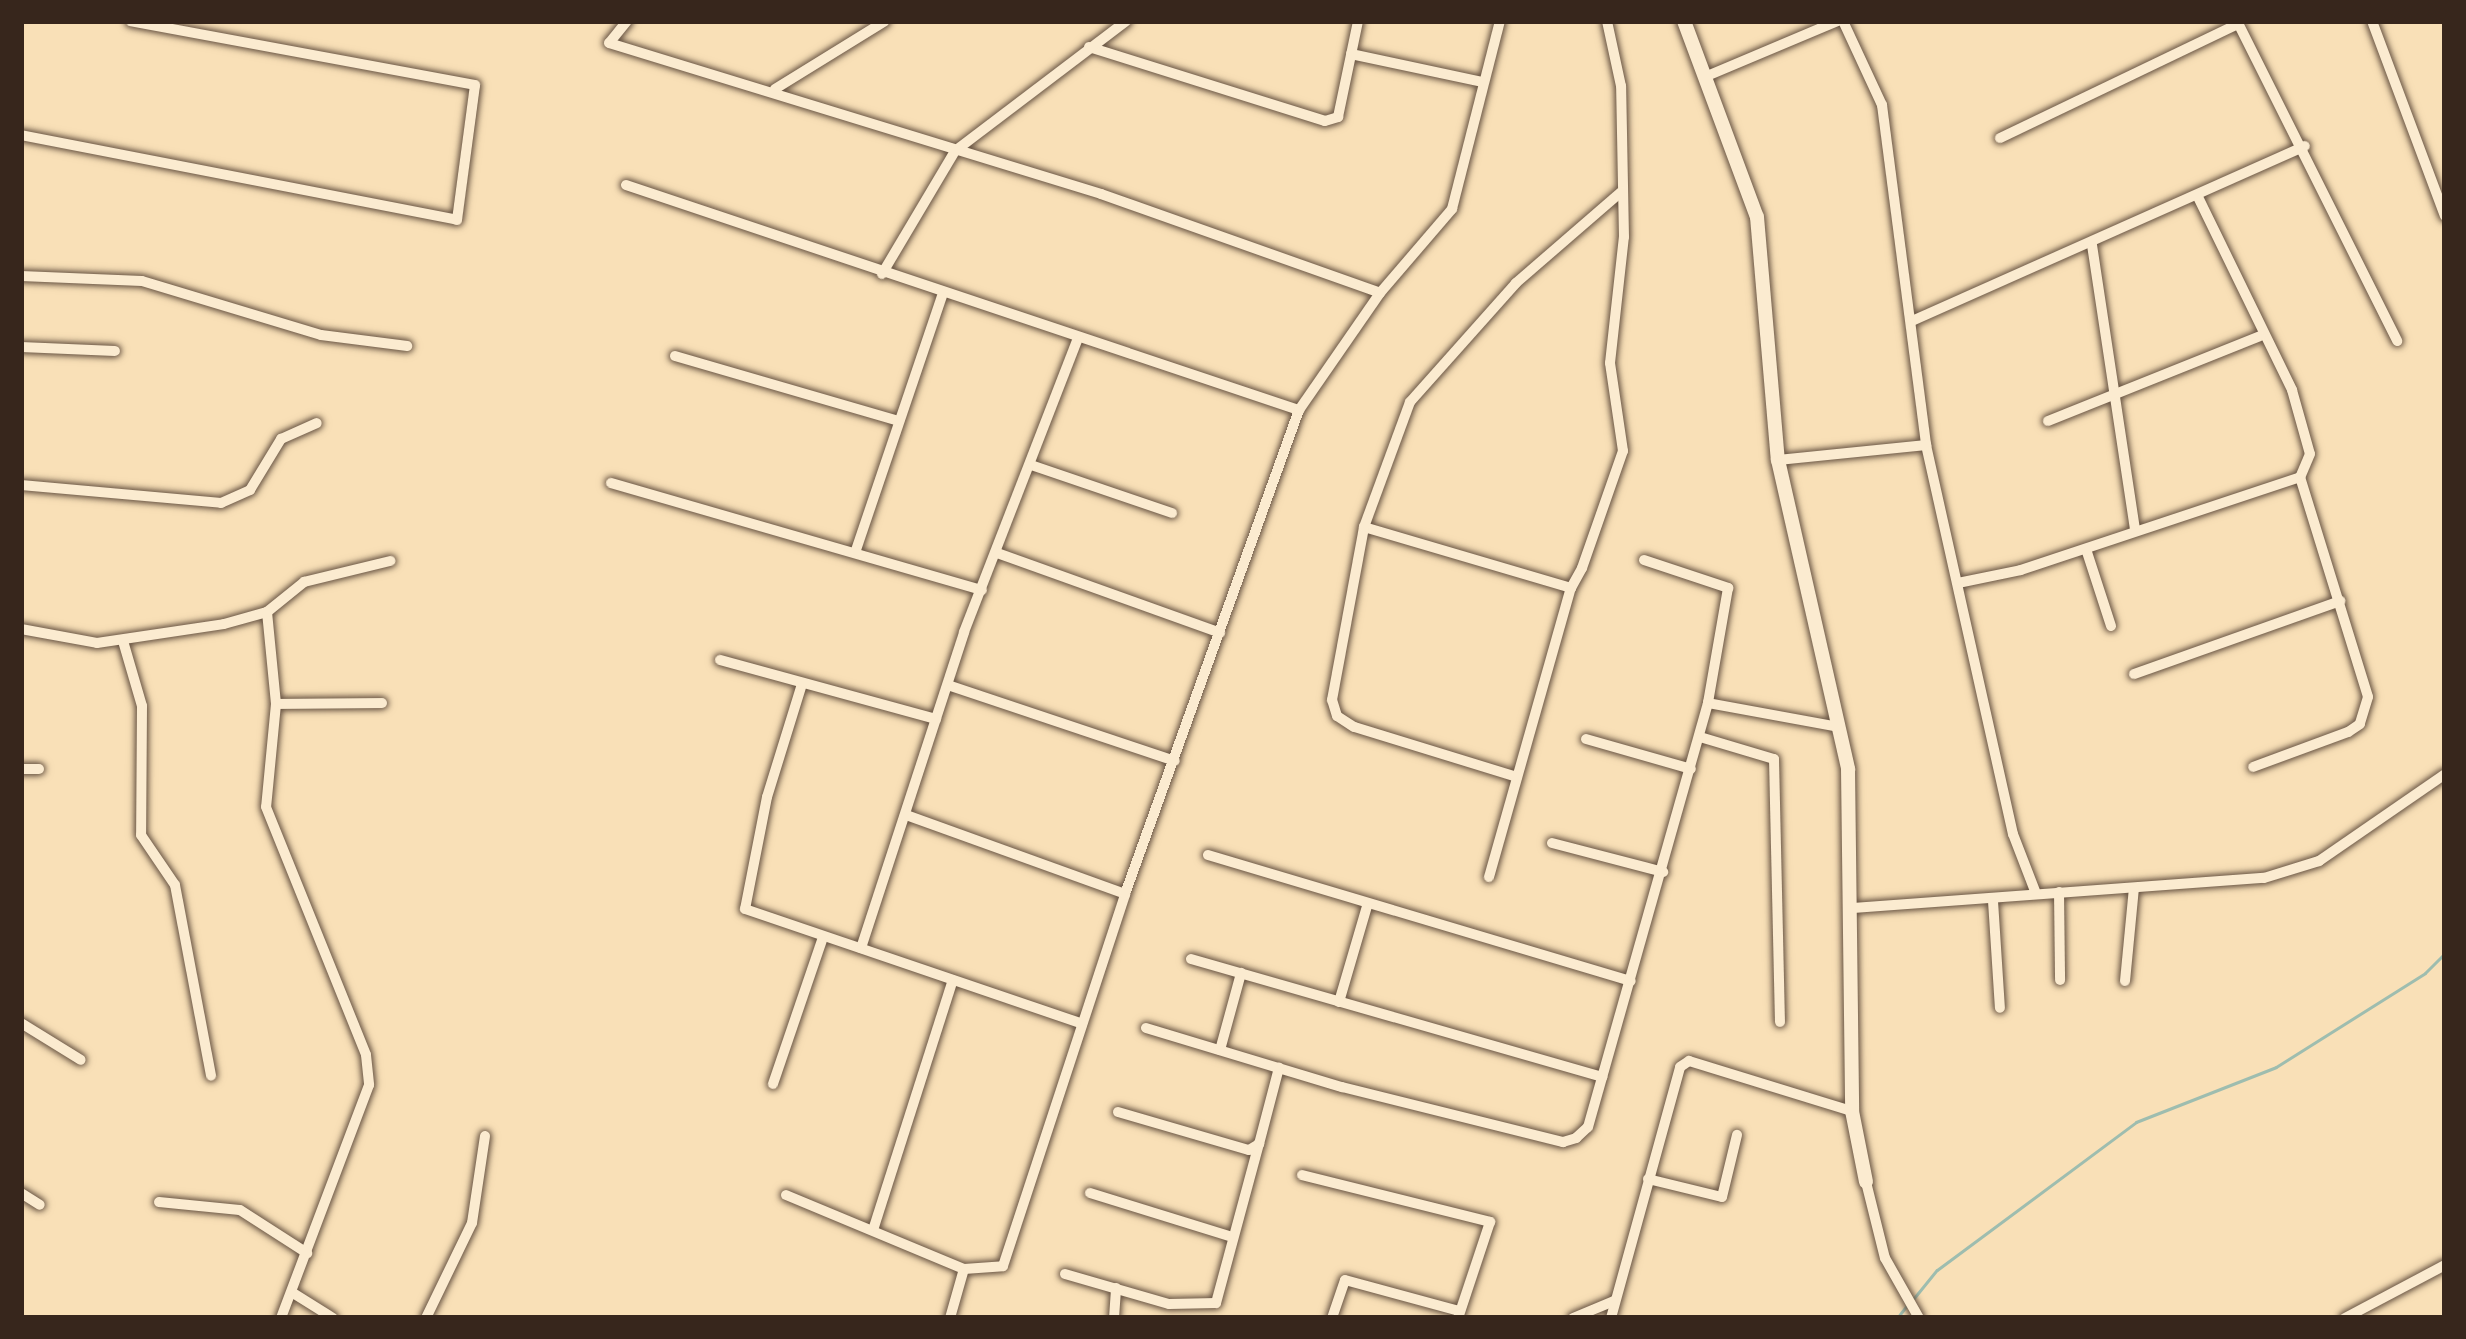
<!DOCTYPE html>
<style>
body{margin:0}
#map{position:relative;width:2466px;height:1339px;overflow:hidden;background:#f9e0b7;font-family:"EB Garamond",serif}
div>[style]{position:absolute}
.stream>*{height:3px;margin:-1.5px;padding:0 1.5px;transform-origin:1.5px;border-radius:1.5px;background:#9ebdaf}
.roads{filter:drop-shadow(0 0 3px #685443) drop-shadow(0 0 3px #685443)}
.minor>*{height:10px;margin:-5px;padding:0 5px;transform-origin:5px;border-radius:5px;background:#fbebd0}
.tertiary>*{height:14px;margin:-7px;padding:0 7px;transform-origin:7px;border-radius:7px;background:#fbebd0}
span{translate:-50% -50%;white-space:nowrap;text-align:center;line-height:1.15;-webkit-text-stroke:10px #fbebd0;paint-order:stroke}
.frame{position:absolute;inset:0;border:24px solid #37261c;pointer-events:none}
</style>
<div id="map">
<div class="stream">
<i style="left:1914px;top:1298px;width:36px;rotate:-51deg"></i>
<i style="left:1937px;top:1270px;width:248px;rotate:-36.6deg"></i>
<i style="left:2136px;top:1122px;width:150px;rotate:-21.4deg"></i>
<i style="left:2276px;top:1067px;width:176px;rotate:-32.2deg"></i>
<i style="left:2425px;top:973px;width:28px;rotate:-45deg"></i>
<i style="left:1897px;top:1318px;width:16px;rotate:-52deg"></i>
</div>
<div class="roads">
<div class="minor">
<i style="left:627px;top:21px;width:28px;rotate:129deg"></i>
<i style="left:609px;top:43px;width:515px;rotate:17.06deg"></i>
<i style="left:1101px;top:194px;width:296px;rotate:19.5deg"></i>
<i style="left:1843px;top:21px;width:93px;rotate:65.1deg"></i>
<i style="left:1882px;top:105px;width:343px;rotate:82.6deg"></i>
<i style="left:1926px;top:445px;width:399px;rotate:77.4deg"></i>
<i style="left:2013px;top:834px;width:61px;rotate:68.9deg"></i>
<i style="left:2237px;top:21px;width:358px;rotate:63.4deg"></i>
<i style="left:2372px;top:21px;width:208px;rotate:69.5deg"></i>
<i style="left:1089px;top:47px;width:247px;rotate:17.4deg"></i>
<i style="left:1325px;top:121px;width:14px;rotate:-17deg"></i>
<i style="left:1338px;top:117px;width:98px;rotate:-78.2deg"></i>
<i style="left:1351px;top:54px;width:135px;rotate:12deg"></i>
<i style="left:1707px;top:76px;width:142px;rotate:-22.8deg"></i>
<i style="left:775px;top:89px;width:129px;rotate:-31.7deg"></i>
<i style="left:21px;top:135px;width:444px;rotate:11deg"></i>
<i style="left:457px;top:220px;width:136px;rotate:-82.4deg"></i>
<i style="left:475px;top:85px;width:350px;rotate:-169.5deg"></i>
<i style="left:2000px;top:138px;width:264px;rotate:-25.6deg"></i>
<i style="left:626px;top:185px;width:710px;rotate:18.49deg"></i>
<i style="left:2198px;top:197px;width:215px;rotate:64deg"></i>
<i style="left:2292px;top:390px;width:66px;rotate:74.3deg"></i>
<i style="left:2310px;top:454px;width:25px;rotate:113deg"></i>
<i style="left:2300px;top:477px;width:230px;rotate:72.8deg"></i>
<i style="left:2368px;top:697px;width:28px;rotate:107deg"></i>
<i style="left:2360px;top:724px;width:14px;rotate:146deg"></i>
<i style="left:2348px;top:732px;width:101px;rotate:159.8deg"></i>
<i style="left:2092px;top:245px;width:287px;rotate:81.4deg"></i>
<i style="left:882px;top:274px;width:143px;rotate:-59.3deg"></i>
<i style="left:955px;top:151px;width:215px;rotate:-37.2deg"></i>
<i style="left:21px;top:276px;width:121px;rotate:2.4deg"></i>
<i style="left:142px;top:281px;width:187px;rotate:16.8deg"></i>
<i style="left:321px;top:335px;width:87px;rotate:7.3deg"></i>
<i style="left:1912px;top:321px;width:430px;rotate:-24deg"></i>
<i style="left:21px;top:347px;width:94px;rotate:2.4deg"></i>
<i style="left:675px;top:356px;width:233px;rotate:16.2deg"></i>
<i style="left:2048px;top:421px;width:228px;rotate:-21.8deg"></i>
<i style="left:1778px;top:460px;width:149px;rotate:-5.8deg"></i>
<i style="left:1031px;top:465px;width:149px;rotate:18.8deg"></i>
<i style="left:611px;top:483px;width:386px;rotate:16.1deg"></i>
<i style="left:21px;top:485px;width:201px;rotate:5.1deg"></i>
<i style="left:221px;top:503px;width:32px;rotate:-24deg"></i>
<i style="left:250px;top:490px;width:60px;rotate:-58.7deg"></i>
<i style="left:281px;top:439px;width:39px;rotate:-24deg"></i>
<i style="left:1364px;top:527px;width:216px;rotate:16.4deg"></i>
<i style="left:1571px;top:588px;width:23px;rotate:-61deg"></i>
<i style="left:1582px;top:568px;width:124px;rotate:-70.7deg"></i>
<i style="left:1623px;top:451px;width:89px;rotate:-98.4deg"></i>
<i style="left:1610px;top:363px;width:127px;rotate:-83.7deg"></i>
<i style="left:1624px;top:237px;width:151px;rotate:-91.1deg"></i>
<i style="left:1621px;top:86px;width:66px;rotate:-102.2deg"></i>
<i style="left:2086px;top:549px;width:81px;rotate:72deg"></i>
<i style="left:856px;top:550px;width:271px;rotate:-71.3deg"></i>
<i style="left:997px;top:553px;width:237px;rotate:19.7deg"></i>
<i style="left:1644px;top:560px;width:89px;rotate:18.4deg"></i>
<i style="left:1728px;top:588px;width:117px;rotate:99.9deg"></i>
<i style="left:1958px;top:583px;width:64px;rotate:-11.7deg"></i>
<i style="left:2021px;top:570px;width:294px;rotate:-18.4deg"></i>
<i style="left:267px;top:612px;width:92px;rotate:84.4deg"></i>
<i style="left:276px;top:704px;width:103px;rotate:95.5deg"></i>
<i style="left:266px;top:807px;width:267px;rotate:68deg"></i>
<i style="left:366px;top:1055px;width:30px;rotate:84deg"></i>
<i style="left:369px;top:1085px;width:249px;rotate:110.7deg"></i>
<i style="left:21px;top:629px;width:77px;rotate:10.4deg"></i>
<i style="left:97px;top:643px;width:128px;rotate:-8.5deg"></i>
<i style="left:224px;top:624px;width:45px;rotate:-15.6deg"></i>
<i style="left:267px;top:612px;width:48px;rotate:-39deg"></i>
<i style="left:304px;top:582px;width:89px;rotate:-13.7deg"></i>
<i style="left:123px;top:641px;width:68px;rotate:73.7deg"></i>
<i style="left:142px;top:706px;width:129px;rotate:90.4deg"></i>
<i style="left:141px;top:835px;width:60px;rotate:55.8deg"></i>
<i style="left:175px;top:885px;width:194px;rotate:79.3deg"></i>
<i style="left:720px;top:660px;width:224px;rotate:15.3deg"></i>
<i style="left:2134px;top:674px;width:219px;rotate:-19.5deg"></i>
<i style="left:802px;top:684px;width:118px;rotate:107.2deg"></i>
<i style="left:767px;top:797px;width:114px;rotate:101.1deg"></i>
<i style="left:745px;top:909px;width:356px;rotate:18.8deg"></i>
<i style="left:948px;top:685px;width:239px;rotate:18.5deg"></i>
<i style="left:276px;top:704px;width:106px;rotate:-0.5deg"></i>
<i style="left:1700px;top:737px;width:77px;rotate:16.6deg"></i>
<i style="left:1774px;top:759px;width:263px;rotate:88.7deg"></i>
<i style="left:1586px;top:739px;width:109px;rotate:15.9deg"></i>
<i style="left:21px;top:769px;width:18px"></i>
<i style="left:1517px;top:777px;width:170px;rotate:-162.9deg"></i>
<i style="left:1354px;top:727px;width:20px;rotate:-147deg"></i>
<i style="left:1337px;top:716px;width:17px;rotate:-107deg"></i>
<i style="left:1332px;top:700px;width:176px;rotate:-79.5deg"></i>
<i style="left:1364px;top:527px;width:133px;rotate:-69.8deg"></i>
<i style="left:1410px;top:402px;width:159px;rotate:-48.3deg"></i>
<i style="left:1516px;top:283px;width:139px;rotate:-40.9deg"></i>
<i style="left:906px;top:815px;width:233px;rotate:19.8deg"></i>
<i style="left:1552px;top:843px;width:115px;rotate:14.6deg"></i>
<i style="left:1208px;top:855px;width:441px;rotate:16.6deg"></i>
<i style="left:1489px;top:877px;width:300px;rotate:-74.2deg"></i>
<i style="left:2059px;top:892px;width:88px;rotate:89.3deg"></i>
<i style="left:1993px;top:901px;width:107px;rotate:86.3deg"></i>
<i style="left:1853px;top:908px;width:412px;rotate:-4.2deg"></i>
<i style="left:2264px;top:878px;width:58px;rotate:-17.2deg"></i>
<i style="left:2319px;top:861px;width:153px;rotate:-34.6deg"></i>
<i style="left:861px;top:948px;width:332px;rotate:-71.9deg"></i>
<i style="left:964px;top:632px;width:315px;rotate:-68.8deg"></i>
<i style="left:1191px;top:959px;width:428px;rotate:16deg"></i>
<i style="left:2125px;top:981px;width:93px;rotate:-84.5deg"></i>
<i style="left:1339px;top:1002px;width:103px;rotate:-73.7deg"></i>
<i style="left:21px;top:1023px;width:70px;rotate:31.7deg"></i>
<i style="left:1146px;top:1028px;width:205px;rotate:16.8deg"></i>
<i style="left:1342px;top:1087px;width:228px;rotate:14deg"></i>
<i style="left:1563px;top:1142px;width:14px;rotate:-17deg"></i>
<i style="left:1576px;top:1138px;width:16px;rotate:-43deg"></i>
<i style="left:1588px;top:1127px;width:441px;rotate:-74.2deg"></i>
<i style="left:1708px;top:703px;width:133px;rotate:10.4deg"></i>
<i style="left:1220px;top:1050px;width:80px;rotate:-74.7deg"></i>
<i style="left:773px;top:1084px;width:155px;rotate:-71.2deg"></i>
<i style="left:1118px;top:1112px;width:136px;rotate:16.2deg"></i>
<i style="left:1249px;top:1150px;width:12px;rotate:-31deg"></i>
<i style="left:1259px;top:1144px;width:79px;rotate:-75.3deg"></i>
<i style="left:1302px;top:1175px;width:194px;rotate:14deg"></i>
<i style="left:1490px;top:1222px;width:101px;rotate:108.4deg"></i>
<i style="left:1648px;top:1179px;width:76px;rotate:13.7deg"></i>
<i style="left:1722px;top:1197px;width:64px;rotate:-76.4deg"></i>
<i style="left:1866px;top:1182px;width:78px;rotate:76deg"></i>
<i style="left:1885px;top:1258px;width:69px;rotate:60.5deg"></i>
<i style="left:21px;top:1193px;width:22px;rotate:32deg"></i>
<i style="left:1090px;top:1193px;width:149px;rotate:17.2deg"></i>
<i style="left:786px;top:1195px;width:193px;rotate:22.6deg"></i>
<i style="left:964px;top:1269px;width:39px;rotate:-4deg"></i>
<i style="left:1003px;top:1266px;width:391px;rotate:-71.8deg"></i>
<i style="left:1125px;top:894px;width:514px;rotate:-70.23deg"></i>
<i style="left:1299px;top:410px;width:142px;rotate:-55.3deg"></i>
<i style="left:1380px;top:293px;width:111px;rotate:-49.4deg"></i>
<i style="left:1452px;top:209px;width:194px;rotate:-75.7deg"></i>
<i style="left:159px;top:1202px;width:81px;rotate:5.6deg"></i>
<i style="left:240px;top:1210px;width:80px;rotate:32.7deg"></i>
<i style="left:874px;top:1227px;width:259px;rotate:-72.3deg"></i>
<i style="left:1065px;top:1274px;width:108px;rotate:16.1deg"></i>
<i style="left:1169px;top:1304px;width:47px;rotate:-1.2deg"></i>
<i style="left:1216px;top:1303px;width:165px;rotate:-74.9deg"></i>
<i style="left:293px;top:1293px;width:47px;rotate:32deg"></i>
<i style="left:426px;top:1318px;width:106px;rotate:-64.2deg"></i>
<i style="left:472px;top:1223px;width:88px;rotate:-81.5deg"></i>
<i style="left:950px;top:1318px;width:51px;rotate:-74.1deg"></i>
<i style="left:1114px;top:1318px;width:30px;rotate:-86deg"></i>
<i style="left:1332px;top:1318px;width:40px;rotate:-71.1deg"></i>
<i style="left:1345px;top:1280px;width:118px;rotate:15.2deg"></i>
<i style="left:1573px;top:1318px;width:44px;rotate:-22.5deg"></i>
<i style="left:1611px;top:1318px;width:260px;rotate:-74.6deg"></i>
<i style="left:1680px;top:1067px;width:11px;rotate:-34deg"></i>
<i style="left:1689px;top:1061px;width:170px;rotate:17.1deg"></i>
<i style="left:2345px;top:1318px;width:113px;rotate:-27.9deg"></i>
</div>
<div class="tertiary">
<i style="left:1684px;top:21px;width:209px;rotate:69.6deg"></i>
<i style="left:1757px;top:217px;width:244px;rotate:85.1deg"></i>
<i style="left:1778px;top:460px;width:317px;rotate:77.2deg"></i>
<i style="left:1848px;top:769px;width:342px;rotate:89.3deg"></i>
<i style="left:1852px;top:1111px;width:72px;rotate:78.8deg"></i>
</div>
</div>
<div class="frame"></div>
</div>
